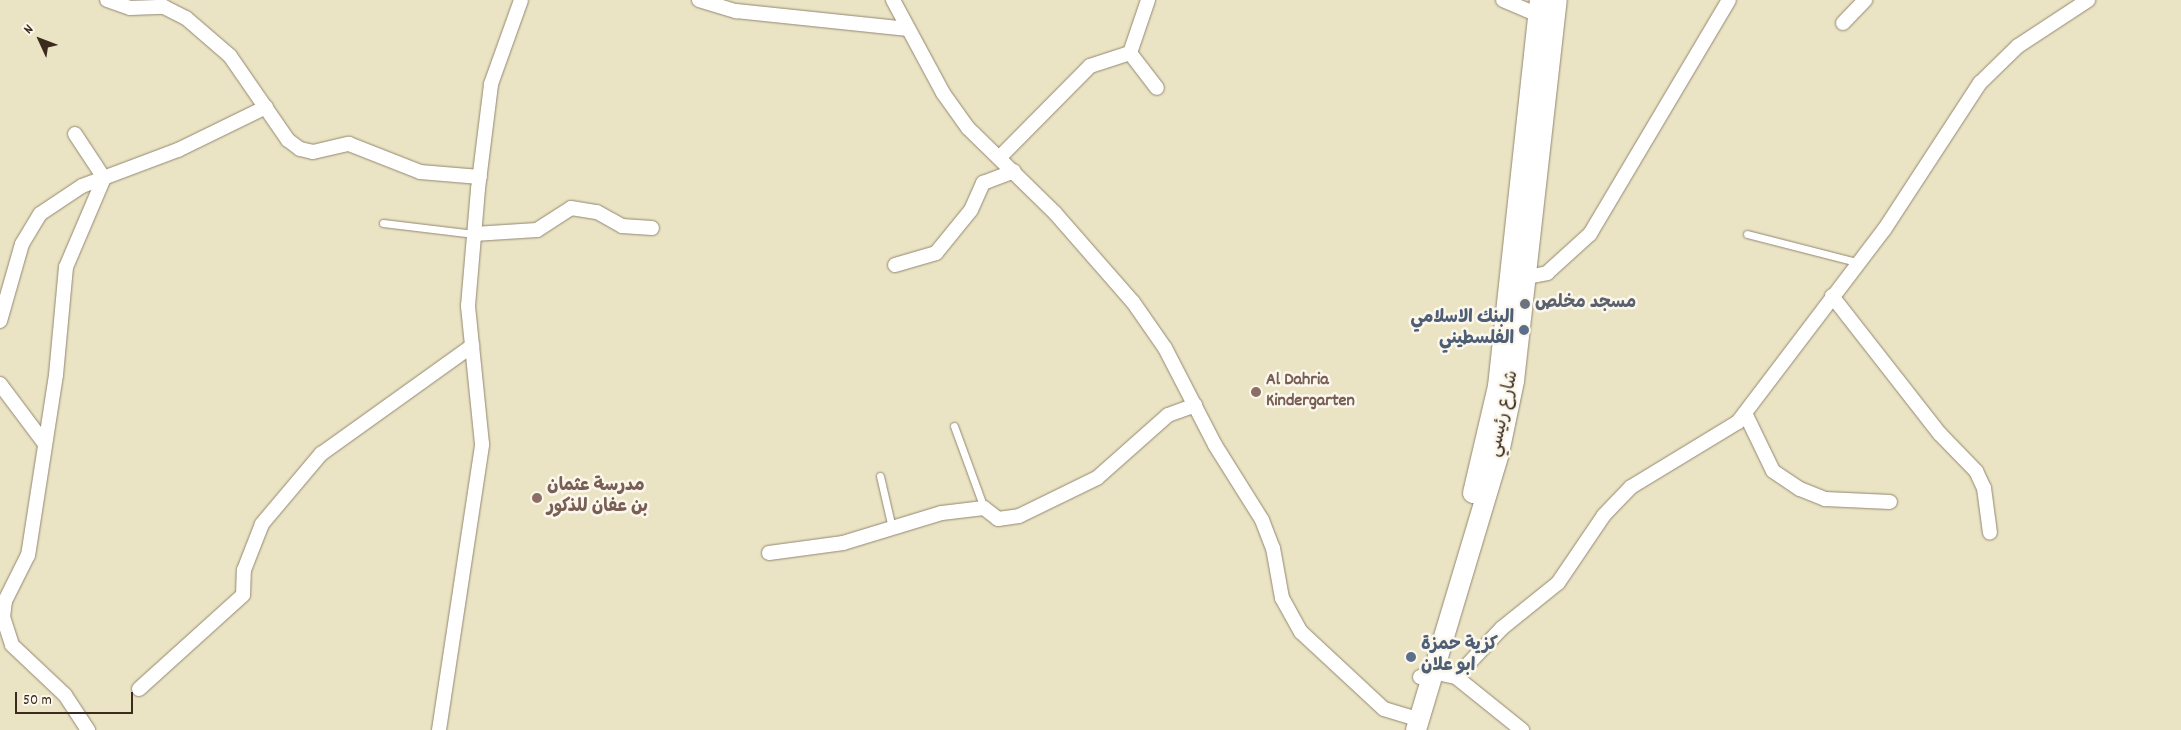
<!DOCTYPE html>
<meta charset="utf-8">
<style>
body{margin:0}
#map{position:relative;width:2181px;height:730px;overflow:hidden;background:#ebe4c4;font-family:Dekko,"Playpen Sans Arabic",sans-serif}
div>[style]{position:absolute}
.roads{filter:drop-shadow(0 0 1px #938771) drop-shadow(0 0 1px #938771)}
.service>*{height:7px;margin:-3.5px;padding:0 3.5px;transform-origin:3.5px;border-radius:3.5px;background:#fff}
.minor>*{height:14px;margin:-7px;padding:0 7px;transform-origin:7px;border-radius:7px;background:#fff}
.secondary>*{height:20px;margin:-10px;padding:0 10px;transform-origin:10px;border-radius:10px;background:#fff}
.dots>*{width:14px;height:14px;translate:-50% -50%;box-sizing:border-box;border:2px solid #fbf7ec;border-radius:50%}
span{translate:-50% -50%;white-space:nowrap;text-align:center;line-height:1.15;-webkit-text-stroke:5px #fbf7ec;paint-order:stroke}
.worship-label{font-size:18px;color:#5b616d;font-weight:700}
.left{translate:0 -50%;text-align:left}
.service-label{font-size:18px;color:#4e5e75;font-weight:700}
.right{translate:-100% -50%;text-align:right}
.education-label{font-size:18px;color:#785e54;font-weight:700}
.street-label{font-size:18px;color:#3b2a1e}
.north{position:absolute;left:15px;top:15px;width:50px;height:50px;-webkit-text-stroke:4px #fbf7ec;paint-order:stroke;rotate:313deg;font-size:14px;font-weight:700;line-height:20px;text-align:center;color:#3b2a1e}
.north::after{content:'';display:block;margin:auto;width:18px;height:22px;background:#3b2a1e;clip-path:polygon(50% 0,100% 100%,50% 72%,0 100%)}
.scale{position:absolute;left:15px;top:692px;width:118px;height:22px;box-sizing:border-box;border:2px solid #3b2a1e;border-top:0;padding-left:6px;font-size:15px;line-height:18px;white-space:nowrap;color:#3b2a1e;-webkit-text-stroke:4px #fbf7ec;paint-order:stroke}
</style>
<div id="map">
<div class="roads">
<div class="service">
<i style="left:383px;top:223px;width:92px;rotate:6.9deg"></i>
<i style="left:1747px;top:234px;width:117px;rotate:14.4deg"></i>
<i style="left:954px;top:426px;width:87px;rotate:69.9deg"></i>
<i style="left:880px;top:476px;width:53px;rotate:77deg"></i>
</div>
<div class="minor">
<i style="left:107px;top:0;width:24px;rotate:19deg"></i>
<i style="left:130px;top:8px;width:34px;rotate:-2deg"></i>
<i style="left:164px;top:7px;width:25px;rotate:27deg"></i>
<i style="left:186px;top:18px;width:58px;rotate:40.8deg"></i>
<i style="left:230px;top:56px;width:102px;rotate:55.4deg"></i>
<i style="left:288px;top:140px;width:15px;rotate:37deg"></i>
<i style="left:300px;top:149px;width:13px;rotate:13deg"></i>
<i style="left:313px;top:152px;width:37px;rotate:-13deg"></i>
<i style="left:349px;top:144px;width:76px;rotate:21.5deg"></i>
<i style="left:420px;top:172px;width:60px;rotate:4.8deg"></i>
<i style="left:699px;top:0;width:39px;rotate:17deg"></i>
<i style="left:736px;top:11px;width:173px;rotate:6deg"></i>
<i style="left:893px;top:0;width:106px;rotate:61.7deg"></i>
<i style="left:943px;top:93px;width:43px;rotate:54.5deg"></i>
<i style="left:968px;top:128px;width:122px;rotate:44.3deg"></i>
<i style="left:1055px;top:213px;width:118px;rotate:48.8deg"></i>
<i style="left:1133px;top:302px;width:56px;rotate:55.2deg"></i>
<i style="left:1165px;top:348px;width:109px;rotate:62.7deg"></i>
<i style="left:1215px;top:445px;width:89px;rotate:57.9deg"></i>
<i style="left:1262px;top:520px;width:30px;rotate:69deg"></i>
<i style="left:1273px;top:548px;width:51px;rotate:79.8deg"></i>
<i style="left:1282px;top:598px;width:39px;rotate:61deg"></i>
<i style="left:1301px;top:632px;width:113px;rotate:42.9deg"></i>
<i style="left:1384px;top:709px;width:37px;rotate:17deg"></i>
<i style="left:1503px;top:0;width:39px;rotate:23deg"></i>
<i style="left:1843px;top:23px;width:32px;rotate:-46deg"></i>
<i style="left:1130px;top:53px;width:56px;rotate:-71.2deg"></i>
<i style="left:75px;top:134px;width:53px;rotate:56.6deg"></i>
<i style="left:104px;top:178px;width:97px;rotate:113.1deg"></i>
<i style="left:66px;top:267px;width:108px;rotate:95.3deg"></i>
<i style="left:56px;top:375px;width:182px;rotate:98.8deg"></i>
<i style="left:28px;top:555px;width:51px;rotate:116.6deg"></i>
<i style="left:5px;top:601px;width:16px;rotate:97deg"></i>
<i style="left:3px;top:617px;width:29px;rotate:72deg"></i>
<i style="left:12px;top:645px;width:73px;rotate:43.3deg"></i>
<i style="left:65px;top:695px;width:42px;rotate:56.7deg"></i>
<i style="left:1000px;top:157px;width:128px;rotate:-45.3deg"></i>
<i style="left:1090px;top:66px;width:42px;rotate:-18deg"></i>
<i style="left:1130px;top:53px;width:44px;rotate:52.4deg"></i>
<i style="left:474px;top:234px;width:63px;rotate:-3.6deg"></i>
<i style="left:537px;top:230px;width:40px;rotate:-32.9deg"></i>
<i style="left:571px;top:208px;width:26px;rotate:9deg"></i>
<i style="left:597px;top:212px;width:29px;rotate:29deg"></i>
<i style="left:622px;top:226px;width:30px;rotate:4deg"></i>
<i style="left:895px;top:265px;width:43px;rotate:-16.3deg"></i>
<i style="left:936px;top:253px;width:55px;rotate:-50.9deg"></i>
<i style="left:971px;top:210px;width:30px;rotate:-66deg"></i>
<i style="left:983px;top:183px;width:33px;rotate:-21deg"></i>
<i style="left:1517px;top:279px;width:31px;rotate:-11deg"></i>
<i style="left:1547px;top:273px;width:58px;rotate:-42.2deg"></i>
<i style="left:1590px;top:234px;width:272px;rotate:-59.3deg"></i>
<i style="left:1832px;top:296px;width:175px;rotate:52deg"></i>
<i style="left:1940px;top:434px;width:52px;rotate:45.8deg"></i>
<i style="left:1976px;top:471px;width:19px;rotate:65deg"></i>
<i style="left:1984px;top:488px;width:45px;rotate:82.4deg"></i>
<i style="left:0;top:321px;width:80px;rotate:-74.1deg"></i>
<i style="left:22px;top:244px;width:35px;rotate:-59deg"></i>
<i style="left:40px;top:214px;width:50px;rotate:-33.7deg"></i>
<i style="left:82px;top:186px;width:103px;rotate:-20.6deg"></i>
<i style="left:178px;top:150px;width:98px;rotate:-26deg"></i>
<i style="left:0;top:384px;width:75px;rotate:53.1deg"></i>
<i style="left:1745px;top:413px;width:64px;rotate:64.2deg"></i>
<i style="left:1773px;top:471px;width:32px;rotate:34deg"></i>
<i style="left:1800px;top:489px;width:27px;rotate:22deg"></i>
<i style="left:1825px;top:499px;width:65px;rotate:2.6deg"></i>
<i style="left:769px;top:553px;width:75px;rotate:-7.7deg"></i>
<i style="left:843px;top:543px;width:103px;rotate:-16.9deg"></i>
<i style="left:942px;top:513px;width:42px;rotate:-6.8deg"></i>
<i style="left:984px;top:508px;width:18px;rotate:38deg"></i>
<i style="left:998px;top:519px;width:21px;rotate:-8deg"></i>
<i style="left:1019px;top:516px;width:87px;rotate:-26deg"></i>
<i style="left:1097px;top:478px;width:95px;rotate:-41.6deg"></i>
<i style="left:1168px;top:415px;width:29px;rotate:-20deg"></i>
<i style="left:1420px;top:677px;width:13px;rotate:-23deg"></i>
<i style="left:1432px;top:672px;width:25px;rotate:12deg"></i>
<i style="left:1456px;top:677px;width:85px;rotate:38.8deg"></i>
<i style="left:1456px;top:677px;width:67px;rotate:-46.8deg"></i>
<i style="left:1502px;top:628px;width:72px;rotate:-38.8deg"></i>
<i style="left:1558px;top:583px;width:82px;rotate:-55.9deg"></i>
<i style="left:1604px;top:515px;width:39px;rotate:-46deg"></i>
<i style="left:1631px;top:487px;width:125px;rotate:-31.3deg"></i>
<i style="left:1738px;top:422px;width:241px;rotate:-52.8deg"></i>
<i style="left:1884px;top:230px;width:176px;rotate:-56.9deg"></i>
<i style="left:1980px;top:83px;width:53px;rotate:-44.2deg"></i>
<i style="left:2018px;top:46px;width:84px;rotate:-33.3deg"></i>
<i style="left:139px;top:689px;width:140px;rotate:-42.1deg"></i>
<i style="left:243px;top:595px;width:25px;rotate:-88deg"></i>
<i style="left:244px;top:570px;width:49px;rotate:-68.6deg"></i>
<i style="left:262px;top:524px;width:92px;rotate:-49.9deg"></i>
<i style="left:321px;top:454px;width:186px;rotate:-35.6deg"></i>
<i style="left:439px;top:730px;width:289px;rotate:-81.4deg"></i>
<i style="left:482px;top:444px;width:139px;rotate:-95.8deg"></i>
<i style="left:468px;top:306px;width:117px;rotate:-85.1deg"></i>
<i style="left:478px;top:189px;width:106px;rotate:-82.9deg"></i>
<i style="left:491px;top:84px;width:89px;rotate:-70.3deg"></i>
</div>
<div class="secondary">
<i style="left:1473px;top:493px;width:110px;rotate:-76.8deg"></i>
<i style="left:1498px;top:386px;width:388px;rotate:-83.8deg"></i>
<i style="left:1416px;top:730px;width:289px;rotate:-73.3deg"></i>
<i style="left:1499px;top:453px;width:74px;rotate:-78.2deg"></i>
<i style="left:1514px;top:381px;width:383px;rotate:-83.6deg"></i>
</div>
</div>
<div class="dots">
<i style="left:1525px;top:304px;background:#6b7280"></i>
<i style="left:1524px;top:330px;background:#5c6f8a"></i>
<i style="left:1256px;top:392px;background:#8d6e63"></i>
<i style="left:537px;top:498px;background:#8d6e63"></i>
<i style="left:1411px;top:657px;background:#5c6f8a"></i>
</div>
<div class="worship-label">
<span class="left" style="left:1535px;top:304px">مسجد مخلص</span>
</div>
<div class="service-label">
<span class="right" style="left:1514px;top:330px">البنك الاسلامي<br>الفلسطيني</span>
<span class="left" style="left:1421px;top:657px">كزية حمزة<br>ابو علان</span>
</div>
<div class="education-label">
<span class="left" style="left:1266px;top:392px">Al Dahria<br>Kindergarten</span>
<span class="left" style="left:547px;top:498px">مدرسة عثمان<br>بن عفان للذكور</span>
</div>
<div class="street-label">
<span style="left:1505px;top:414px;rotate:-78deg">شارع رئيسي</span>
</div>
<div class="north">N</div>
<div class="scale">50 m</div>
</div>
